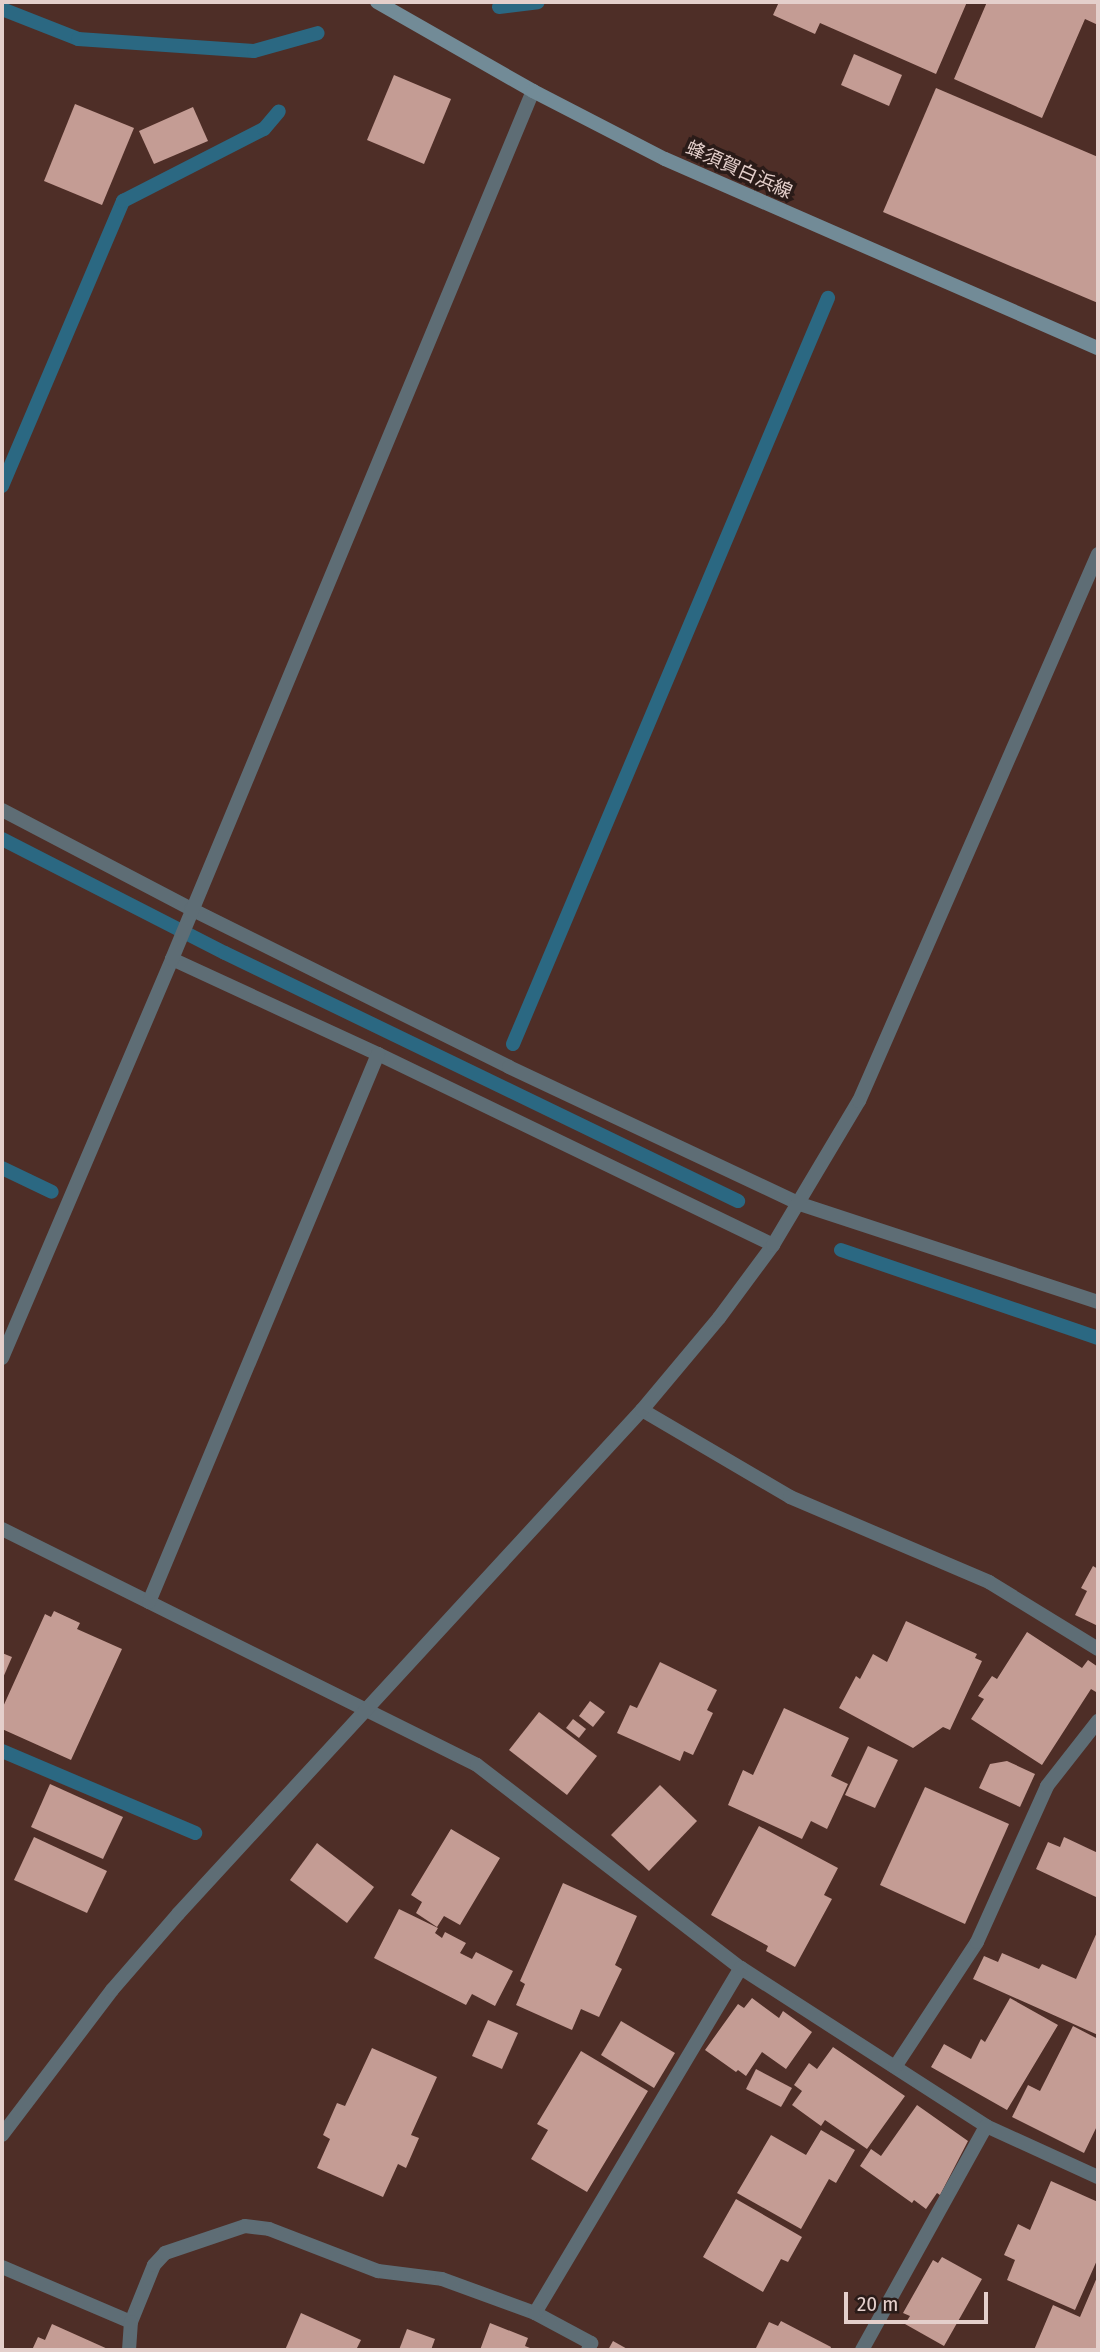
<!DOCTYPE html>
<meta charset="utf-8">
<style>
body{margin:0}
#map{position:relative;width:1100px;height:2352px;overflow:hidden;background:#4e2e27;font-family:"Fira Sans Condensed","Noto Sans JP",sans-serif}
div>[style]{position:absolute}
.stream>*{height:14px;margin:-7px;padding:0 7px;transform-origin:7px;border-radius:7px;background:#2b6882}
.building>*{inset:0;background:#c49c94}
.minor>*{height:14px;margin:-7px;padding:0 7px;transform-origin:7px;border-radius:7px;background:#5e6d75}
.tertiary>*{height:14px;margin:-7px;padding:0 7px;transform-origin:7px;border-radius:7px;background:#5e6d75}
.secondary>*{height:14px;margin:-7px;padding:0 7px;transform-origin:7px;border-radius:7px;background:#728b97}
span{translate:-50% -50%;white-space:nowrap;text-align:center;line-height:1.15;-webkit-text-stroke:7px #2a1b18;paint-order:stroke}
.street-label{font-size:19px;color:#e4cfcb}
.frame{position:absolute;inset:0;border:4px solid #e4cfcb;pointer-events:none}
.scale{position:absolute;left:844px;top:2292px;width:144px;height:32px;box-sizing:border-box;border:4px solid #e4cfcb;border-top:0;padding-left:9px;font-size:21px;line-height:24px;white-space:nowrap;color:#e4cfcb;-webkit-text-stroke:5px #2a1b18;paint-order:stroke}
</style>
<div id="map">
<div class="stream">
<i style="left:499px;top:7px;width:39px;rotate:-7deg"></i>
<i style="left:2px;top:9px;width:82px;rotate:21.5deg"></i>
<i style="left:78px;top:39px;width:176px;rotate:3.9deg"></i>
<i style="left:254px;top:51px;width:66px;rotate:-15.7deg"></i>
<i style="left:2px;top:486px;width:310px;rotate:-67deg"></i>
<i style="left:123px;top:201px;width:158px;rotate:-27.1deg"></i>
<i style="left:264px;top:129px;width:23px;rotate:-50deg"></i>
<i style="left:2px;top:839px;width:250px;rotate:27.1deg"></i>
<i style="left:225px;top:953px;width:570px;rotate:25.8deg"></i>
<i style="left:513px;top:1044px;width:810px;rotate:-67.11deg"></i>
<i style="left:2px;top:1168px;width:55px;rotate:25.6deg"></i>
<i style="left:841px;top:1250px;width:272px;rotate:18.9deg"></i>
<i style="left:2px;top:1751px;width:210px;rotate:23deg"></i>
</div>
<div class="building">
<i style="clip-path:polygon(779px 2px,967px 2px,936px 74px,820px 23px,815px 34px,773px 15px)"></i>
<i style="clip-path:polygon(987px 2px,1098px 2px,1098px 25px,1085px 19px,1042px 118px,954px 79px)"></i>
<i style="clip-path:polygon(854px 54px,902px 75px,889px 106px,841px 85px)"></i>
<i style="clip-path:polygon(394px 75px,451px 99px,424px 164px,367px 140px)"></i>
<i style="clip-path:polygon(936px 88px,1098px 157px,1098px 303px,883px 212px)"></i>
<i style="clip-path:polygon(75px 104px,134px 128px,102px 205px,44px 181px)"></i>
<i style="clip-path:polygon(193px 107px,208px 141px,154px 164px,139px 131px)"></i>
<i style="clip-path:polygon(1093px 1566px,1098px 1569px,1098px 1626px,1075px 1615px,1087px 1591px,1081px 1588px)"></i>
<i style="clip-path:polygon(54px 1611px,80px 1623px,77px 1629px,122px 1649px,71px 1760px,2px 1729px,2px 1709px,45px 1614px,51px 1617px)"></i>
<i style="clip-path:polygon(906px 1621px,977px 1654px,975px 1658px,982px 1661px,950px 1730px,943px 1727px,913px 1748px,839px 1708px,856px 1676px,860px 1679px,873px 1654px,887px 1662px)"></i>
<i style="clip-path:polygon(1027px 1632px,1082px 1668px,1088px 1660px,1098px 1667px,1098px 1688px,1096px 1692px,1091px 1689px,1042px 1765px,971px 1719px,984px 1699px,978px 1696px,992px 1676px,997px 1679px)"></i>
<i style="clip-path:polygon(2px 1653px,12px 1657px,2px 1680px)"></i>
<i style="clip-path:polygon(660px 1662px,717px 1690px,707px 1710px,713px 1713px,693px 1755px,684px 1751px,680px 1761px,617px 1733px,630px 1705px,637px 1708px)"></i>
<i style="clip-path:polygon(590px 1701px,605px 1712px,593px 1727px,579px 1716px)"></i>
<i style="clip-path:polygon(784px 1708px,849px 1738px,831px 1776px,848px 1784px,827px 1829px,811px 1821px,802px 1839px,728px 1805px,743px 1770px,753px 1775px)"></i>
<i style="clip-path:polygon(539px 1712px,597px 1756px,567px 1795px,509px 1750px)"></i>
<i style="clip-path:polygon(573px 1719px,586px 1729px,579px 1738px,566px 1728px)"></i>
<i style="clip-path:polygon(868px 1746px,898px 1760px,875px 1808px,845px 1795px)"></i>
<i style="clip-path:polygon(1007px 1761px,1035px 1774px,1020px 1807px,979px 1788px,990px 1764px)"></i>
<i style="clip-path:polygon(50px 1784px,123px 1817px,103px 1859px,31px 1827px)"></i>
<i style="clip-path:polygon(660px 1785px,697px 1821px,649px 1871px,611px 1835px)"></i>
<i style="clip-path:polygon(925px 1787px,1009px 1824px,965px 1924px,880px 1885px)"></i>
<i style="clip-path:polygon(759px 1826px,838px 1868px,824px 1895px,832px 1899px,795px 1967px,766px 1951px,768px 1946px,711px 1915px)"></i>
<i style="clip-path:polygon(451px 1829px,500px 1858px,460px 1925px,444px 1916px,437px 1927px,416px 1913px,422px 1902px,411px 1895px)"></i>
<i style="clip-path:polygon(34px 1837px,107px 1871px,87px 1913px,14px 1880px)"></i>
<i style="clip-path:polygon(1064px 1837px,1098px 1853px,1096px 1897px,1036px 1869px,1048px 1842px,1060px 1847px)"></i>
<i style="clip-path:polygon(317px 1843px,374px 1887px,347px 1923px,290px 1880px)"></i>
<i style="clip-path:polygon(563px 1883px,637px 1916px,615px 1965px,622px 1969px,599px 2017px,581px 2009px,572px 2030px,516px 2005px,525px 1984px,520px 1981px)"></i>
<i style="clip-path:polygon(399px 1909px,438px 1928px,435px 1933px,442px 1938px,445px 1932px,466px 1943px,460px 1953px,472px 1959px,476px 1952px,513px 1971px,495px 2006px,472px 1994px,466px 2005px,374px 1958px)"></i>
<i style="clip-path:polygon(1098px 1930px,1098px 2035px,973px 1979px,984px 1956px,998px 1962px,1002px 1953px,1039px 1969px,1042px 1964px,1076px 1979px)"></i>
<i style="clip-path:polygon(752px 1998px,779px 2018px,783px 2011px,812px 2032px,786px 2069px,762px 2052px,746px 2076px,738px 2070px,736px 2072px,705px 2050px,738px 2004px,744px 2008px)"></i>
<i style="clip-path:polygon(1010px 1998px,1058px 2025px,1007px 2110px,931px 2067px,944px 2044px,971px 2059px,981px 2039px,985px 2042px)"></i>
<i style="clip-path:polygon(488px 2020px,518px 2033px,502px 2069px,472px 2056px)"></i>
<i style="clip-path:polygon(621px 2021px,675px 2053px,654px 2088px,601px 2055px)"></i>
<i style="clip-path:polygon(1073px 2026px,1098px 2039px,1098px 2124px,1084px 2153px,1012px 2117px,1028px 2085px,1040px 2091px)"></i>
<i style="clip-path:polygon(833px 2047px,905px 2096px,867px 2149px,825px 2120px,821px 2126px,792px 2105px,802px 2091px,794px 2085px,809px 2063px,817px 2069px)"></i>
<i style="clip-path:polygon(372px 2048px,437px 2077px,411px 2135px,419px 2138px,406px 2168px,398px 2164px,383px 2197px,317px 2168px,330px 2139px,323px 2135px,337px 2103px,345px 2106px)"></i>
<i style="clip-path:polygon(581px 2051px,648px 2091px,587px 2192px,531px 2159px,548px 2130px,537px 2124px)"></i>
<i style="clip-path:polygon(756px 2069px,792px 2088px,781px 2107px,746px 2089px)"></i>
<i style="clip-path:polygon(917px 2105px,968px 2141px,940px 2195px,937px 2193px,926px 2209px,914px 2200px,912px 2203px,860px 2166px,871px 2149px,881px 2156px)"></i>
<i style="clip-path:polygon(821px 2130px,855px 2150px,836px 2183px,829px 2179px,801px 2229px,737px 2193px,771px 2135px,806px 2155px)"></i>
<i style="clip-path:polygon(1051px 2181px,1098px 2202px,1098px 2258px,1075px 2310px,1007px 2280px,1015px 2260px,1004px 2255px,1018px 2224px,1030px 2230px)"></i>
<i style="clip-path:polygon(736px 2199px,802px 2237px,788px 2262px,781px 2259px,763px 2292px,703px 2257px)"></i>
<i style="clip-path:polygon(942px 2257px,982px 2279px,944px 2346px,905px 2324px,910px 2316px,903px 2313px,933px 2260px,938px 2263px)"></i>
<i style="clip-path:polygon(1098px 2275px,1098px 2350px,1034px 2350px,1053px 2305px,1080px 2317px)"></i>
<i style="clip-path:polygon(301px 2313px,361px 2340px,356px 2350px,285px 2350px)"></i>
<i style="clip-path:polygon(781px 2321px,831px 2347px,830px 2350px,755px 2350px,769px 2322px,778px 2326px)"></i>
<i style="clip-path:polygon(490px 2323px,528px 2338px,525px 2346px,535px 2350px,480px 2350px)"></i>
<i style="clip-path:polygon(52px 2324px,110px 2350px,32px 2350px,38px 2337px,45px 2340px)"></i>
<i style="clip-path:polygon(407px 2329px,435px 2339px,431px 2350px,399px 2350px)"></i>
<i style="clip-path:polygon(613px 2341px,629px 2350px,608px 2350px)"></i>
</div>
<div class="minor">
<i style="left:2px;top:810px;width:213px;rotate:27.6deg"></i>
<i style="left:191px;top:909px;width:355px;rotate:26.4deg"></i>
<i style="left:509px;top:1067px;width:322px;rotate:25.2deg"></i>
<i style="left:800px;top:1204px;width:314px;rotate:18.2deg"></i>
<i style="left:172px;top:959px;width:227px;rotate:24.8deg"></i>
<i style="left:378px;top:1054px;width:439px;rotate:25.8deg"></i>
<i style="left:2px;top:1358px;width:434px;rotate:-66.9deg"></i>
<i style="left:172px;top:959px;width:940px;rotate:-67.42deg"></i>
<i style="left:642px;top:1410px;width:172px;rotate:30.4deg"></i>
<i style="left:790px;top:1497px;width:216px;rotate:23.1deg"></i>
<i style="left:989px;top:1582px;width:128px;rotate:31.6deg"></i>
<i style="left:2px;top:1529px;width:530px;rotate:26.42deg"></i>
<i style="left:477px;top:1765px;width:333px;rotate:37.6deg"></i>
<i style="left:741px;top:1968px;width:292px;rotate:32.8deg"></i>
<i style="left:986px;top:2126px;width:123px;rotate:24.5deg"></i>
<i style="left:149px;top:1602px;width:594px;rotate:-67.32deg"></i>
<i style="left:895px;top:2067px;width:149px;rotate:-56.7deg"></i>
<i style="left:977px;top:1942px;width:171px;rotate:-65.8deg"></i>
<i style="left:1047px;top:1786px;width:83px;rotate:-51.9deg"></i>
<i style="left:2px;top:2267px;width:140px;rotate:23.1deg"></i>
<i style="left:131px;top:2322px;width:61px;rotate:-68deg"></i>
<i style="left:154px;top:2265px;width:16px;rotate:-47deg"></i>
<i style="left:165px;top:2253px;width:84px;rotate:-18.6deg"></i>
<i style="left:245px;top:2226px;width:24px;rotate:7deg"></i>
<i style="left:269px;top:2229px;width:117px;rotate:21.1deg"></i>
<i style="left:378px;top:2271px;width:64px;rotate:7.1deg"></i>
<i style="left:442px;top:2279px;width:99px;rotate:20.1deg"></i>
<i style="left:535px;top:2313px;width:64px;rotate:28.2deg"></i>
<i style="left:591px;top:2343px;width:8px;rotate:113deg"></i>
<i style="left:535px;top:2313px;width:402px;rotate:-59.2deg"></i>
<i style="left:129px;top:2350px;width:28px;rotate:-86deg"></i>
<i style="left:862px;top:2350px;width:256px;rotate:-61deg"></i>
</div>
<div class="tertiary">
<i style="left:2px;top:2135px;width:182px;rotate:-52.8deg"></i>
<i style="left:112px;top:1990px;width:101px;rotate:-49deg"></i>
<i style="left:178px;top:1914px;width:685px;rotate:-47.37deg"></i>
<i style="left:642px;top:1410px;width:120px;rotate:-50.1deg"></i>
<i style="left:719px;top:1318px;width:91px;rotate:-53.5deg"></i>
<i style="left:773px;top:1245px;width:168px;rotate:-59.2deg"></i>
<i style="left:859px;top:1101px;width:597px;rotate:-66.4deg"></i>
</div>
<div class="secondary">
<i style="left:377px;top:2px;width:180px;rotate:29.7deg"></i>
<i style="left:533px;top:91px;width:148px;rotate:27.3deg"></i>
<i style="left:665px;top:159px;width:472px;rotate:23.6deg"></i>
</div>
<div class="street-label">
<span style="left:739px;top:170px;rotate:24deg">蜂須賀白浜線</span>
</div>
<div class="frame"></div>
<div class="scale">20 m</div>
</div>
